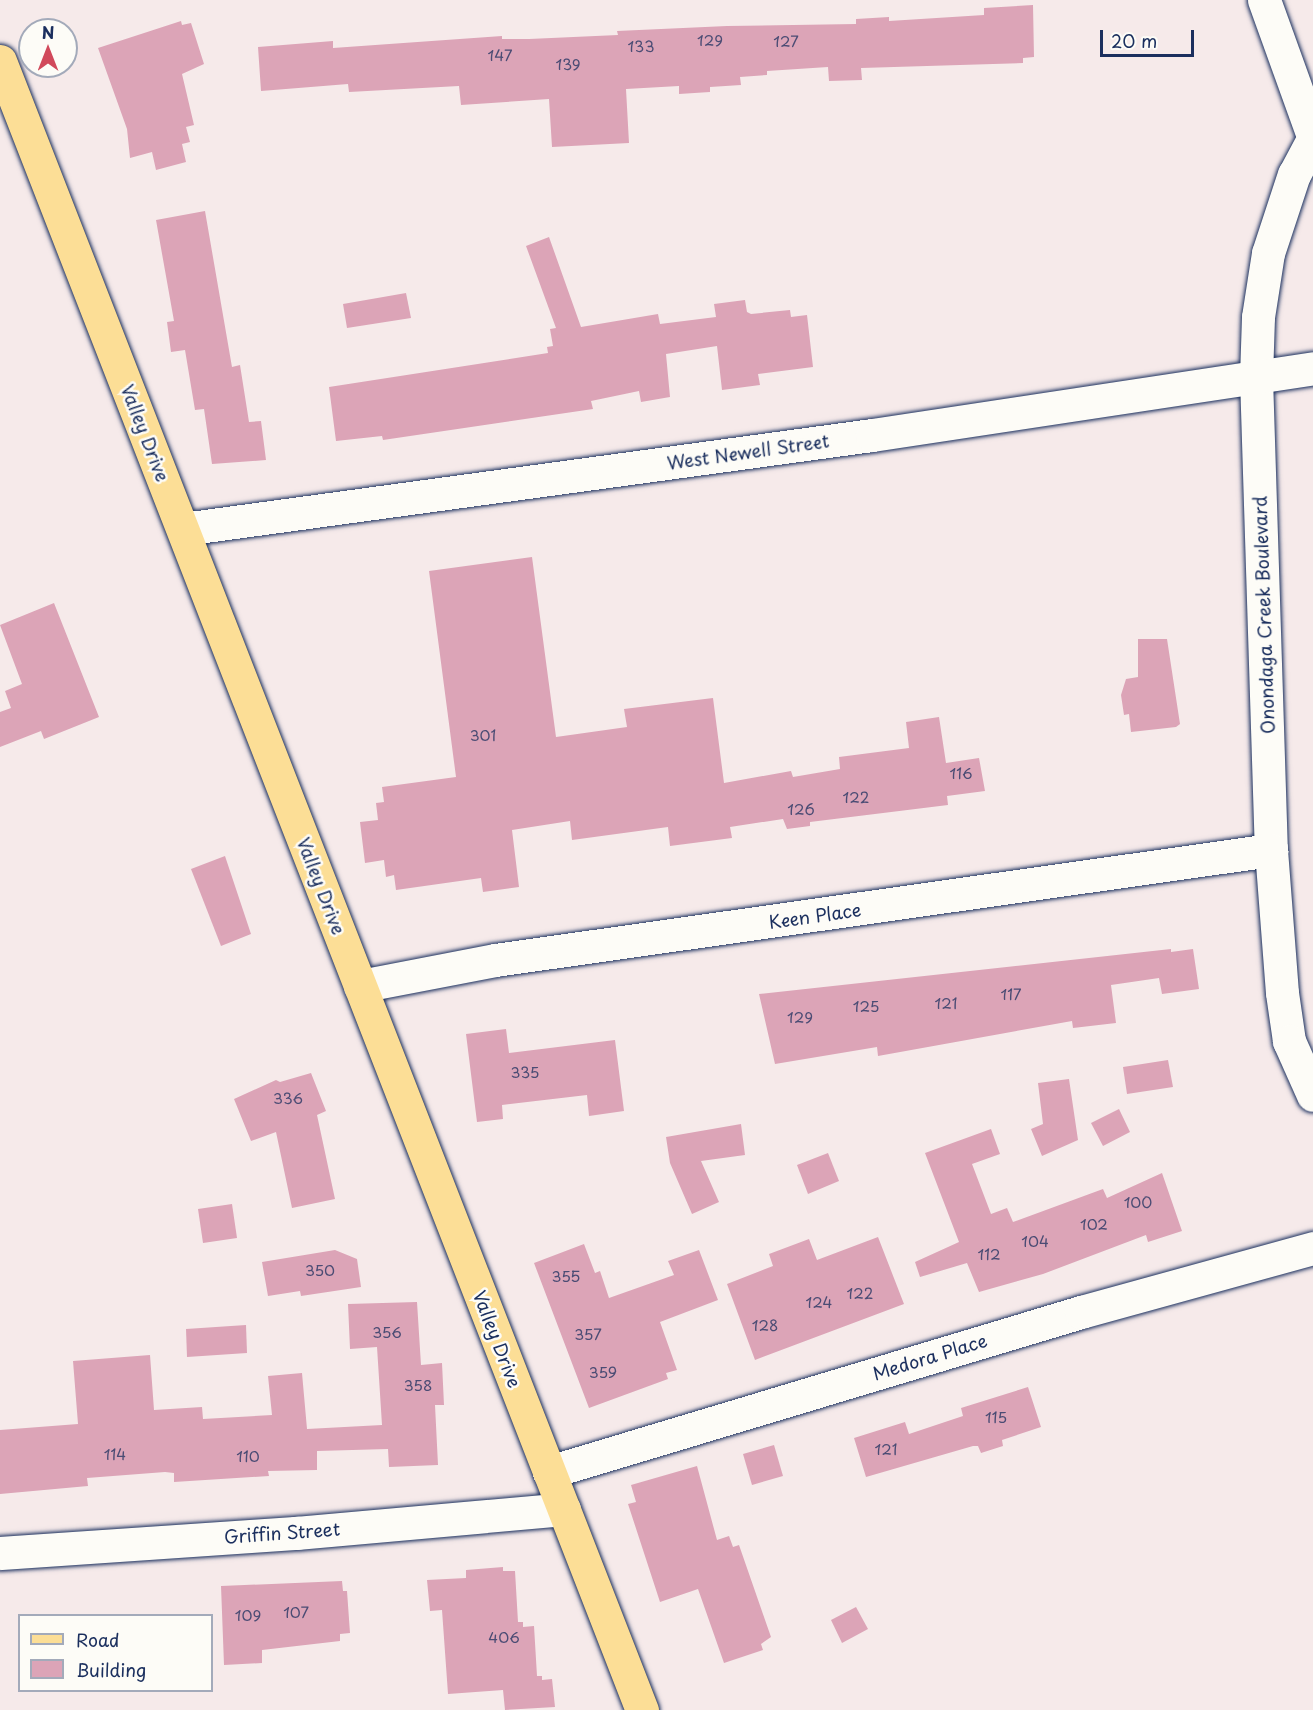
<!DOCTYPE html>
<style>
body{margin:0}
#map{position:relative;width:1313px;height:1710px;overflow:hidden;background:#f6eaea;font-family:"Playpen Sans",sans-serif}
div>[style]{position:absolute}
.building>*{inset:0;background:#dca4b7}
.roads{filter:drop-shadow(0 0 2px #1b2f5e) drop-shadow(0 0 2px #1b2f5e)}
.minor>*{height:33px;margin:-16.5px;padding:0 16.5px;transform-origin:16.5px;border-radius:16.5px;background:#fdfcf7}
.major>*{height:33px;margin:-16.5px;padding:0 16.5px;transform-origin:16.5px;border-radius:16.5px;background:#fcde96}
span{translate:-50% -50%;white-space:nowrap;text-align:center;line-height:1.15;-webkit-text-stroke:5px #fdfcf7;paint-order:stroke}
.number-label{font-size:15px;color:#4b4c74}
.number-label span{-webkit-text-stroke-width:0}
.street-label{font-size:18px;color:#1b2f5e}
.legend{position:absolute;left:18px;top:1614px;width:195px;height:78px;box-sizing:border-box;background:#fdfcf7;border:2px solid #a3aaba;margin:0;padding:8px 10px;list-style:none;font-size:18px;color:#1b2f5e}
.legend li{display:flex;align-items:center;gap:12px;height:30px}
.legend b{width:30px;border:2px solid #a3aaba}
.north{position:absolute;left:18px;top:18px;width:60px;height:60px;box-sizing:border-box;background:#fdfcf7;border:2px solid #a3aaba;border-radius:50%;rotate:0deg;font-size:16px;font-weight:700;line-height:24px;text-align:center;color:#1b2f5e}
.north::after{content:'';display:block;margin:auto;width:21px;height:27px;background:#d1495b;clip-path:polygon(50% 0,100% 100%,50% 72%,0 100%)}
.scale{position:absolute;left:1100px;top:30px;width:94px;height:27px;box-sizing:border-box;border:3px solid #1b2f5e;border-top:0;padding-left:8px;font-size:18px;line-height:21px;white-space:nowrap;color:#1b2f5e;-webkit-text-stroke:4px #fdfcf7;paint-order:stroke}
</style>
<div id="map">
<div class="building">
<i style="clip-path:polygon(1033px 5px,1034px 57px,1023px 58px,1023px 63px,861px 68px,862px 80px,829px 81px,828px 67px,767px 71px,767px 75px,740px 77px,741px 85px,710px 87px,710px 92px,679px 94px,679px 86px,626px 89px,629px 143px,552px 147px,549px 99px,461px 105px,459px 86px,349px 92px,348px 84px,261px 91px,258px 47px,333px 41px,333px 48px,502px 36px,502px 39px,529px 39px,618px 35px,617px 31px,727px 26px,856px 24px,856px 19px,889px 17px,889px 21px,984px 15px,984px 8px)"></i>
<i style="clip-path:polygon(181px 21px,182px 25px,191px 23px,204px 64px,182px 74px,194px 125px,186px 127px,190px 142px,182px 144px,186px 162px,156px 170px,152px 152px,130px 158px,127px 129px,98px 48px)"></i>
<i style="clip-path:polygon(205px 211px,232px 367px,240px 365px,249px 422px,261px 421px,266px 460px,212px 464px,204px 409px,195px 410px,185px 350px,171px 352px,167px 322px,174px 321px,156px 220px)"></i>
<i style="clip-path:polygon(549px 237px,581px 327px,658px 314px,660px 324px,716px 317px,714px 304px,745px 300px,747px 312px,751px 314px,790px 310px,791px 317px,807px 315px,813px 367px,758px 374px,760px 385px,722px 390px,717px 346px,666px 354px,670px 397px,641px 402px,639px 391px,591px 401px,593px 409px,559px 414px,383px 440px,382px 436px,336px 441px,329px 387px,548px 353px,547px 347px,553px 346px,550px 329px,556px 328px,526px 246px)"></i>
<i style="clip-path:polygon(406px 293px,411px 318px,347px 328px,343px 304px)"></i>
<i style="clip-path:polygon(532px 557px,556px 737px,627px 727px,624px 709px,713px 698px,724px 783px,791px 771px,793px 777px,840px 769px,839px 757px,909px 748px,906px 722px,939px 717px,946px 763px,979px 758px,985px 791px,947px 796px,948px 805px,810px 822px,810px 826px,787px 829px,783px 819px,730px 827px,732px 838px,670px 846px,668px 827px,572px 840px,570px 821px,512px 830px,519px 887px,483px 892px,481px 878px,396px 890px,394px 875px,386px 877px,384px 860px,365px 863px,360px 822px,378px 820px,376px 803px,384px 802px,382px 787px,456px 777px,429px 571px)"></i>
<i style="clip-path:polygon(54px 603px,99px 717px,44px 739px,41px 731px,0 747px,0 712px,11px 708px,5px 691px,22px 684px,0 625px)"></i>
<i style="clip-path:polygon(1138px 639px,1167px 639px,1180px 724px,1176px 727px,1131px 732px,1129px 714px,1124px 715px,1121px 695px,1126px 679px,1138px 677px)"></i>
<i style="clip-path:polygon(225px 856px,251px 934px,221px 946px,191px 869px)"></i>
<i style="clip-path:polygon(1171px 949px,1171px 952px,1193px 949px,1199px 989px,1162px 994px,1159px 978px,1111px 985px,1116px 1023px,1073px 1028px,1072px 1021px,878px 1056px,877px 1047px,775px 1064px,759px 994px)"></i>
<i style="clip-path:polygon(506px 1029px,509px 1053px,615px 1040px,624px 1111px,589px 1116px,587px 1095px,502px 1105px,503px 1119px,477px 1122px,466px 1034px)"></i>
<i style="clip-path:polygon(1168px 1060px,1173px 1087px,1127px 1094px,1123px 1067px)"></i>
<i style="clip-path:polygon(311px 1073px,326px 1111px,317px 1115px,335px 1199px,292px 1208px,276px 1132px,251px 1141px,234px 1099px,276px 1080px,280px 1082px)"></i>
<i style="clip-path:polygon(1069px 1079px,1078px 1140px,1042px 1156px,1031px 1129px,1043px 1124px,1038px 1083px)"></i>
<i style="clip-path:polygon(1119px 1109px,1130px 1132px,1103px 1146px,1091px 1123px)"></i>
<i style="clip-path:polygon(741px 1124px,745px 1155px,701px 1161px,719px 1202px,692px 1214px,670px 1163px,666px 1137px)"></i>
<i style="clip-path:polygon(991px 1129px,1000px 1154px,972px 1164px,991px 1214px,1007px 1208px,1013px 1222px,1103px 1189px,1107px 1198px,1162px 1173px,1182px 1231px,1148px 1242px,1146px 1235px,1043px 1274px,979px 1292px,967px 1263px,920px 1277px,915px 1262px,959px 1242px,925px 1153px)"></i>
<i style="clip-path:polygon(828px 1153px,839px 1181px,808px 1194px,797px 1165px)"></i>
<i style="clip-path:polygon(232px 1204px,237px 1238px,203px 1243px,198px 1209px)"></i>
<i style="clip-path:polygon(878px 1237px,904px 1304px,755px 1360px,727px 1284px,773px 1266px,769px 1254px,809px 1239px,817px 1260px)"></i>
<i style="clip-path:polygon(584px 1244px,595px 1273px,600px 1271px,609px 1298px,674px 1275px,668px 1261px,699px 1250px,718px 1300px,660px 1322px,677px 1370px,666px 1373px,668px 1379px,589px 1408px,534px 1263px)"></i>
<i style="clip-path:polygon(335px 1250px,357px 1259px,361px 1287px,301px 1296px,300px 1291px,268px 1296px,262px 1262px)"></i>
<i style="clip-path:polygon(417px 1302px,421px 1365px,442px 1363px,444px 1405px,435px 1405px,438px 1465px,389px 1467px,388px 1449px,317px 1451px,317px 1470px,268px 1471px,269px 1476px,174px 1482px,174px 1473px,165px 1472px,87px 1478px,88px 1486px,0 1494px,0 1430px,78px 1424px,73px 1361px,150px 1355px,154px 1410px,202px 1407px,203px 1419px,272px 1415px,268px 1376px,302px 1373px,307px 1429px,382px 1425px,377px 1347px,350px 1349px,348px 1304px)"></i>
<i style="clip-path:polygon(246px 1325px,247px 1353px,187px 1357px,186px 1329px)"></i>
<i style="clip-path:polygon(1028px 1387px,1041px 1427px,1002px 1440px,1003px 1446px,981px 1453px,978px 1446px,973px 1446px,866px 1477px,854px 1438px,905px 1422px,909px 1434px,963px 1416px,961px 1408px)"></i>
<i style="clip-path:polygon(774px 1445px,783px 1476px,752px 1485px,743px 1454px)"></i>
<i style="clip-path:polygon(697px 1466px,717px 1540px,729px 1536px,733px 1547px,739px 1545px,771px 1637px,761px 1644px,763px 1650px,724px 1663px,698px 1589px,660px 1602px,628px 1504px,636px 1502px,631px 1485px)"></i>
<i style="clip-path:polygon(503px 1567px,503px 1571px,515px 1571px,518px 1622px,523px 1622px,523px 1627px,534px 1626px,537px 1676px,542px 1676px,542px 1680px,552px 1679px,555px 1707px,505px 1710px,503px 1690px,448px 1694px,442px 1610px,430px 1611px,427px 1580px,466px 1578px,466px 1570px)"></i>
<i style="clip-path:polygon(342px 1581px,343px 1591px,347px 1591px,350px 1633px,340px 1634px,340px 1641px,262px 1650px,262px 1663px,224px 1665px,221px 1586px)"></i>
<i style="clip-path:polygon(856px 1607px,868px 1629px,842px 1643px,831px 1620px)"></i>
</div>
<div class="roads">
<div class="minor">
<i style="left:1264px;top:0;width:145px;rotate:70.2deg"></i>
<i style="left:1313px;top:139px;width:40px;rotate:118deg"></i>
<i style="left:1294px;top:174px;width:83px;rotate:108.2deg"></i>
<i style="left:1268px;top:253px;width:65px;rotate:98.9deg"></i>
<i style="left:1258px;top:317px;width:60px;rotate:91.9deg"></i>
<i style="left:1256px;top:377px;width:473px;rotate:88.2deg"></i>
<i style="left:1271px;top:850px;width:143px;rotate:85.6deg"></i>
<i style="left:1282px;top:993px;width:49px;rotate:81.7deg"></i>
<i style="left:1289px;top:1041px;width:59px;rotate:66deg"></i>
<i style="left:183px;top:529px;width:695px;rotate:-7.77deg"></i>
<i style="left:872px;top:435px;width:446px;rotate:-8.6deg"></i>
<i style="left:360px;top:986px;width:137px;rotate:-10.9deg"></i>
<i style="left:495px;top:960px;width:784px;rotate:-8.07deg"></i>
<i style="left:549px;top:1472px;width:556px;rotate:-16.74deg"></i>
<i style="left:1081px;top:1312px;width:241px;rotate:-15.4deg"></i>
<i style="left:0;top:1553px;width:297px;rotate:-3.9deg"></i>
<i style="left:296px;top:1533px;width:269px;rotate:-5.1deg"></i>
</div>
<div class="major">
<i style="left:0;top:61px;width:1770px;rotate:68.73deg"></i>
</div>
</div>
<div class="number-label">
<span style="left:710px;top:40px">129</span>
<span style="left:786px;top:41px">127</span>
<span style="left:641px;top:46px">133</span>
<span style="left:500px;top:55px">147</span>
<span style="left:568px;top:64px">139</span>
<span style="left:483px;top:735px">301</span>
<span style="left:961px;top:773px">116</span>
<span style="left:856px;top:797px">122</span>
<span style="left:801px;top:809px">126</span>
<span style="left:1011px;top:994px">117</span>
<span style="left:946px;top:1003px">121</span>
<span style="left:866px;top:1006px">125</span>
<span style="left:800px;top:1017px">129</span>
<span style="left:525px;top:1072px">335</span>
<span style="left:288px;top:1098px">336</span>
<span style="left:1138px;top:1202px">100</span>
<span style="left:1094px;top:1224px">102</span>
<span style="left:1035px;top:1241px">104</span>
<span style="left:989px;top:1254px">112</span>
<span style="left:320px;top:1270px">350</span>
<span style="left:566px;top:1276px">355</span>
<span style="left:860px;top:1293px">122</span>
<span style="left:819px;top:1302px">124</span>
<span style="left:765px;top:1325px">128</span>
<span style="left:387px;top:1332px">356</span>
<span style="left:588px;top:1334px">357</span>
<span style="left:603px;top:1372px">359</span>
<span style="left:418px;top:1385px">358</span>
<span style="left:996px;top:1417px">115</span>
<span style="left:886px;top:1449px">121</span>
<span style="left:115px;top:1454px">114</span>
<span style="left:248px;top:1456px">110</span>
<span style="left:296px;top:1612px">107</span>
<span style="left:248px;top:1615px">109</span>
<span style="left:504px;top:1637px">406</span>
</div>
<div class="street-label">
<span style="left:145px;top:433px;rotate:69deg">Valley Drive</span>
<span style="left:748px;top:452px;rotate:-8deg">West Newell Street</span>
<span style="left:1264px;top:615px;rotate:-92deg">Onondaga Creek Boulevard</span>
<span style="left:321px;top:886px;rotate:69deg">Valley Drive</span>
<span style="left:815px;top:916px;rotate:-8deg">Keen Place</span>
<span style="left:497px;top:1339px;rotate:69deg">Valley Drive</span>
<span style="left:930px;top:1357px;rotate:-17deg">Medora Place</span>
<span style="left:282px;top:1533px;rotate:-4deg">Griffin Street</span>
</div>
<ul class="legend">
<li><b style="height:8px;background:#fcde96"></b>Road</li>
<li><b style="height:16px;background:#dca4b7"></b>Building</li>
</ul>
<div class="north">N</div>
<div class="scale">20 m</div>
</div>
